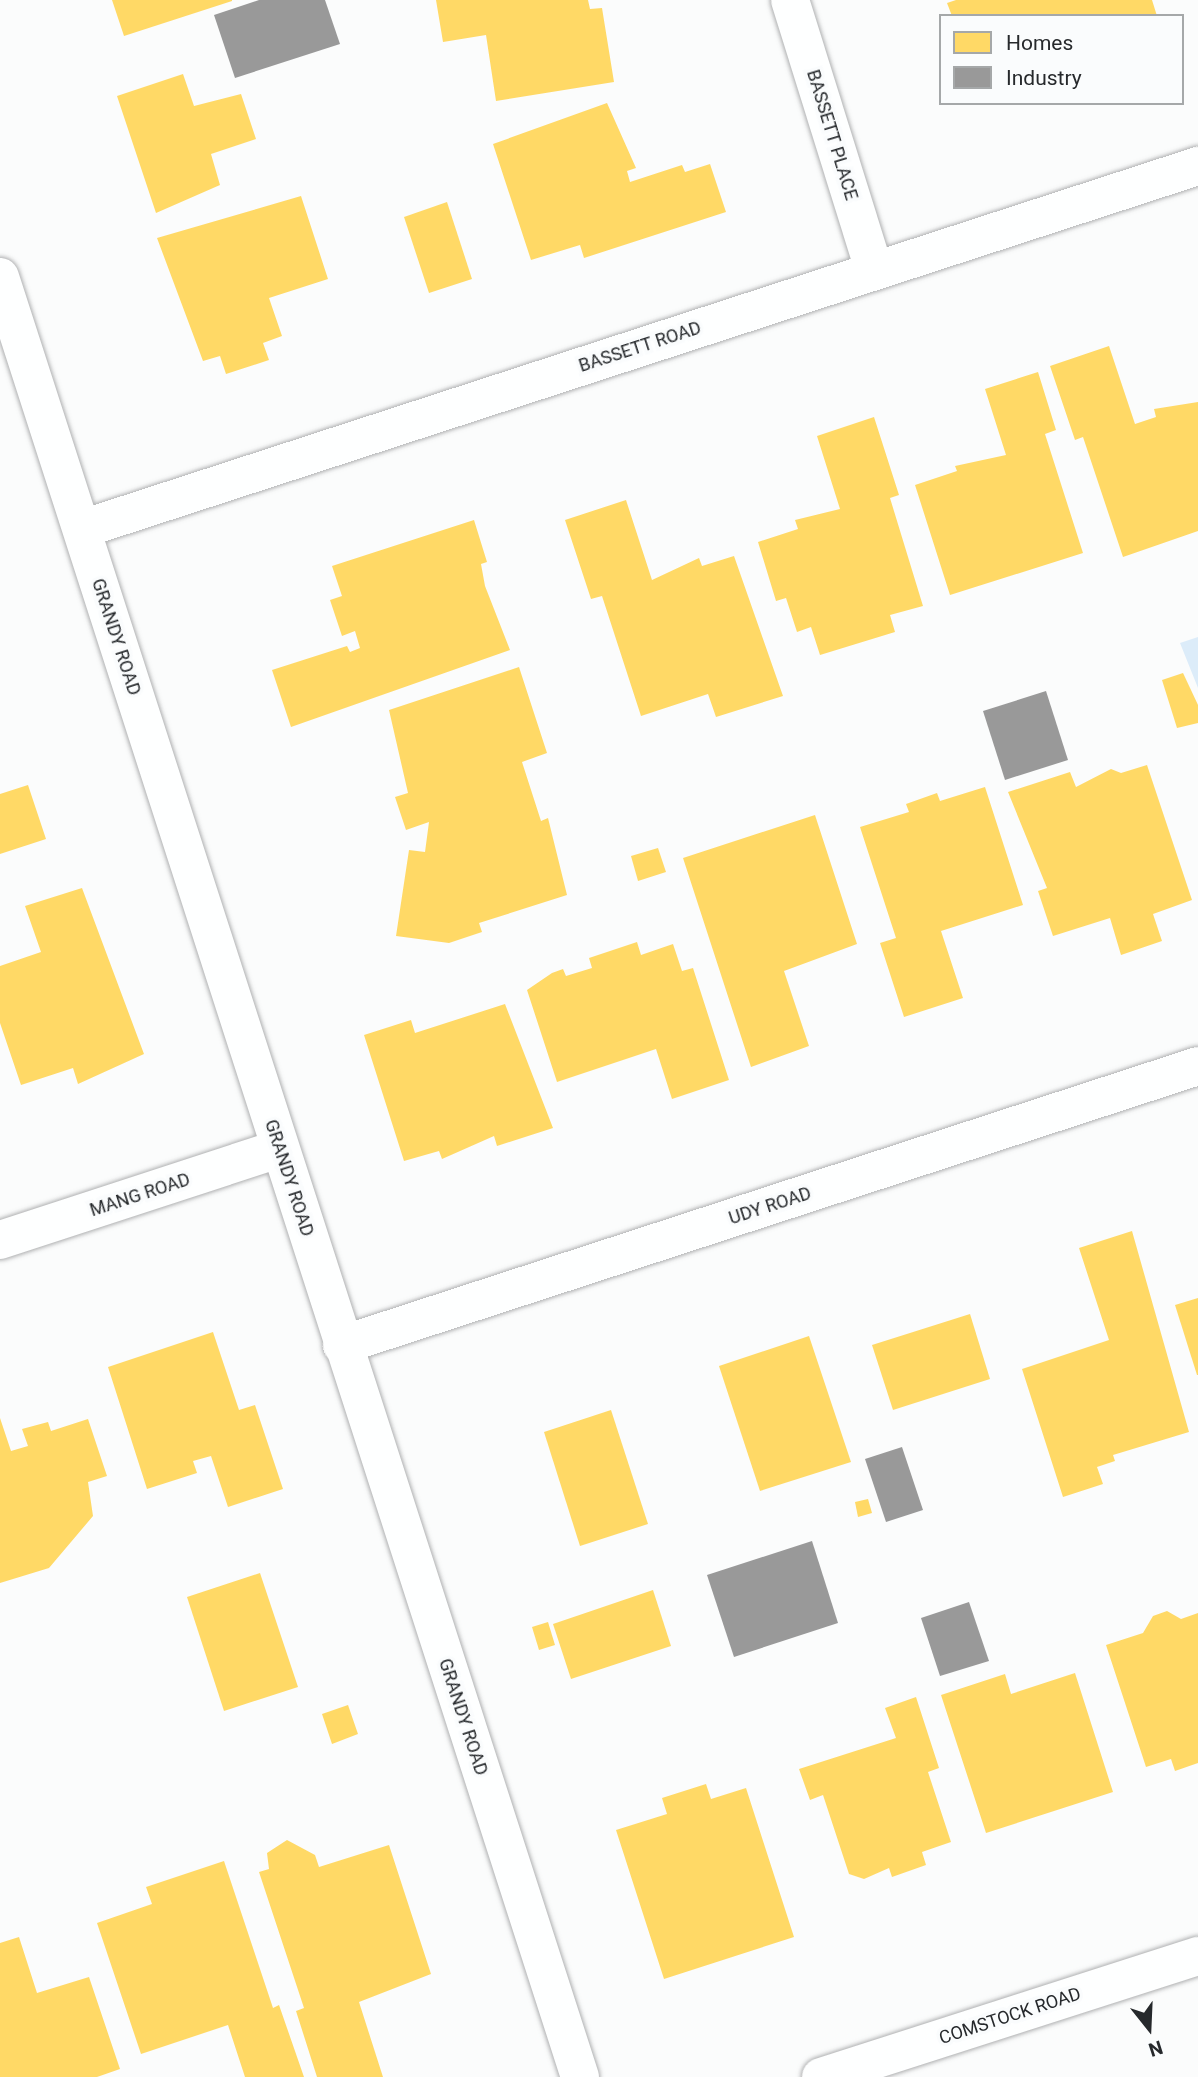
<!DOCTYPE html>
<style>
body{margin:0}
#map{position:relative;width:1198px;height:2077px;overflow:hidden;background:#fbfcfc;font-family:Roboto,sans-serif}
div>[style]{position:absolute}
.water>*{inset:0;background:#dcecf9}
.homes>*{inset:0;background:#ffd966}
.industry>*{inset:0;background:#999}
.roads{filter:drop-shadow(0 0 2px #b0b1b2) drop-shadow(0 0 2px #b0b1b2)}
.minor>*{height:38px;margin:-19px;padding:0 19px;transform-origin:19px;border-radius:19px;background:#feffff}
span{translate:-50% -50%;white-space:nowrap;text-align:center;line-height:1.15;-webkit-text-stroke:7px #fafcfd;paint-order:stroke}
.street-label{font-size:18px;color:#26292c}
.legend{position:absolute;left:939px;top:14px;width:245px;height:91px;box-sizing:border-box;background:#fafcfd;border:2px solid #a5a8a9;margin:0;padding:9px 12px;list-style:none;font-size:21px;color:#26292c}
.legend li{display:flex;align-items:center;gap:14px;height:35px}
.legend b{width:35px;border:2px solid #a5a8a9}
.north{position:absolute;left:1114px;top:1993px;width:70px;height:70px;-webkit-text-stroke:5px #fafcfd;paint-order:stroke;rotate:162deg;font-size:19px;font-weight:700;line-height:28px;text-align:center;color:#26292c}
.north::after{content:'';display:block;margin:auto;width:24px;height:32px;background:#26292c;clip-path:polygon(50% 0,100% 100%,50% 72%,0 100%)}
</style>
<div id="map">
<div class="water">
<i style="clip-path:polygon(1198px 637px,1198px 688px,1180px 643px)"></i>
</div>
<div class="homes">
<i style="clip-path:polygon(112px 0,232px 0,232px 1px,124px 36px)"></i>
<i style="clip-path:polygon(436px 0,588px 0,590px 9px,602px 8px,614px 82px,496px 101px,486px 35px,443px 42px)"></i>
<i style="clip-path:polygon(956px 0,1152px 0,1157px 16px,952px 16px,947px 3px)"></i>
<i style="clip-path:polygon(183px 74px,194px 106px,241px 94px,256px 139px,211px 154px,220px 185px,156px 213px,117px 96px)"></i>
<i style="clip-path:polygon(607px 103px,636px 168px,627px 171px,630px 182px,682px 165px,685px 172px,710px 164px,726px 212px,584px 258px,580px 245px,531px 260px,493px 144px)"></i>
<i style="clip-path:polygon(301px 196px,328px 279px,269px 298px,282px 336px,263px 343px,269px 360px,226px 374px,220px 356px,203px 361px,157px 238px)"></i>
<i style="clip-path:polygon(447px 202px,472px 279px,429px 293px,404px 217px)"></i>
<i style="clip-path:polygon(1109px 346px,1135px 424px,1156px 417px,1154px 409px,1198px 402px,1198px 531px,1123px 557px,1083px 437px,1075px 440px,1050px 366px)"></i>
<i style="clip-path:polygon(1038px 372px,1056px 430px,1045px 434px,1083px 553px,950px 595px,915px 485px,957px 471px,955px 466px,1006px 455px,985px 389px)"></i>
<i style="clip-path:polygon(874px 417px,899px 495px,890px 498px,923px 606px,890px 615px,895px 632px,820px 655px,811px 627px,797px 632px,786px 598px,776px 601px,758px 542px,798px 529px,795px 520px,840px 509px,817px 436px)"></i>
<i style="clip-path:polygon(626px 500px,652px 580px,699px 558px,702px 566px,734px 556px,783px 696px,716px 717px,708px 694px,641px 716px,602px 596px,591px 599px,565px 520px)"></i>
<i style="clip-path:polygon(474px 520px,487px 562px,481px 564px,485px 586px,510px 650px,291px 727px,272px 670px,347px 646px,350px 652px,360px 648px,355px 631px,342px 636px,330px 600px,342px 596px,332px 566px)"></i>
<i style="clip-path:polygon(519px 667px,547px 753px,522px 762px,541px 821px,548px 818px,567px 895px,479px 923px,482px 932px,449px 943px,396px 936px,409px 850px,425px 852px,429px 822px,406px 830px,395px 797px,408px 793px,389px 710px)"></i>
<i style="clip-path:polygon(1183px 673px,1198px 705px,1198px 723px,1177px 728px,1162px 680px)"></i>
<i style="clip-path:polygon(1147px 765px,1192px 900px,1153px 914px,1162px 941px,1121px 955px,1110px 918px,1053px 936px,1038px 891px,1047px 888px,1008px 792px,1070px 772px,1076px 787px,1111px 769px,1121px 773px)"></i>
<i style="clip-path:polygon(28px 785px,46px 839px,0 854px,0 794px)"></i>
<i style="clip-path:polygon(985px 787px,1023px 905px,941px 931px,963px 998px,904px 1017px,880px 943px,896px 938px,860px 827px,909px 812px,906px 804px,937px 793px,940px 801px)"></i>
<i style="clip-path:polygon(815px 815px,857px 944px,784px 971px,809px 1046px,751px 1067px,683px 858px)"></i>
<i style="clip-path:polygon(658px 848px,666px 872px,638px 881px,631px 856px)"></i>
<i style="clip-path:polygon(82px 888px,144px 1054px,78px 1084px,73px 1068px,21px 1085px,0 1023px,0 966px,41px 952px,25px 906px)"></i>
<i style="clip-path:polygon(637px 942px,641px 955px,673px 944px,682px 971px,693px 968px,729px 1080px,672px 1099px,656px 1049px,557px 1082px,527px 990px,552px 973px,563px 969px,566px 976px,592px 968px,589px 958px)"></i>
<i style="clip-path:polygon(505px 1004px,553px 1128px,497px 1146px,494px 1136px,442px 1159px,439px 1151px,404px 1161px,364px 1035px,411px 1020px,415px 1033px)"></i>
<i style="clip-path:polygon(1132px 1231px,1189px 1432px,1113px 1455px,1115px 1461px,1097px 1467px,1103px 1484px,1063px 1497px,1022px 1369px,1109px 1340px,1079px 1248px)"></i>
<i style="clip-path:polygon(1198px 1298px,1198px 1375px,1197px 1375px,1175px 1305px)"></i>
<i style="clip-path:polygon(970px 1314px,990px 1379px,893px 1410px,872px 1345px)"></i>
<i style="clip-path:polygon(213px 1332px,239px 1410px,255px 1405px,283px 1489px,228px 1507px,211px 1456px,193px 1461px,197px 1473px,147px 1489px,108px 1367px)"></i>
<i style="clip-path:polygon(809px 1336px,851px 1462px,760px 1491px,719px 1366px)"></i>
<i style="clip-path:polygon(611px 1410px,648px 1524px,580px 1546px,544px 1432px)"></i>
<i style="clip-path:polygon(0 1418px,11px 1451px,28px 1446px,22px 1429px,48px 1422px,51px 1431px,88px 1419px,107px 1476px,88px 1482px,93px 1516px,49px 1568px,0 1583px)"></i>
<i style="clip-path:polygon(868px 1499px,872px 1513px,858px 1517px,855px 1502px)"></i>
<i style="clip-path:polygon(260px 1573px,298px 1687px,224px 1711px,187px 1597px)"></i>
<i style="clip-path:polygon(653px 1590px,671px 1646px,571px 1679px,553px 1624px)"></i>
<i style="clip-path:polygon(1167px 1611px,1181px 1619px,1198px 1613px,1198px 1763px,1175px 1771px,1171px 1759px,1146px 1767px,1106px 1645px,1143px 1633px,1153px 1616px)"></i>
<i style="clip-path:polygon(548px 1622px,555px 1645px,539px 1650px,532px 1627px)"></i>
<i style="clip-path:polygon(1075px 1673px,1113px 1792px,986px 1833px,941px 1695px,1005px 1674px,1011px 1694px)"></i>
<i style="clip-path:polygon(916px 1697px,939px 1768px,928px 1772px,951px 1842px,922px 1852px,926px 1865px,892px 1877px,889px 1868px,864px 1879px,849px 1874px,823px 1795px,810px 1800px,799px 1769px,896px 1738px,885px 1708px)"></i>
<i style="clip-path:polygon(348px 1705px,358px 1734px,332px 1744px,322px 1714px)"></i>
<i style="clip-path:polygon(706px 1784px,711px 1799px,746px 1788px,794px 1937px,664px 1979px,616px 1830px,667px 1814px,662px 1798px)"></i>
<i style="clip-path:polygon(287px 1840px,315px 1855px,319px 1867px,389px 1845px,431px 1974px,359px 2002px,383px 2077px,317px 2077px,296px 2011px,304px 2008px,259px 1872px,269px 1869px,267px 1853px)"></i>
<i style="clip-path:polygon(224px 1861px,273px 2008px,279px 2005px,304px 2077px,245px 2077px,228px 2025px,141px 2054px,97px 1923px,152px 1904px,146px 1887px)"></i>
<i style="clip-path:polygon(19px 1937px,37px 1993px,89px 1977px,120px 2069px,97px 2077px,0 2077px,0 1943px)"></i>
</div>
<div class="industry">
<i style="clip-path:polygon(259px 0,325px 0,340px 44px,235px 78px,214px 15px)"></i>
<i style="clip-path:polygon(1046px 691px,1068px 760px,1005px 780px,983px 711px)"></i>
<i style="clip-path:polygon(902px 1447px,923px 1510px,886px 1522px,865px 1459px)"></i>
<i style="clip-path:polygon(812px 1541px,838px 1623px,734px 1657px,707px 1575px)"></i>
<i style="clip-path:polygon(969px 1602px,989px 1661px,940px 1676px,921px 1618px)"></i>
</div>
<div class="roads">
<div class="minor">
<i style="left:790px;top:0;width:283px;rotate:72.7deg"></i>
<i style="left:0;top:277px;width:1891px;rotate:72.14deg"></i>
<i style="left:82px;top:529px;width:1174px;rotate:-18.02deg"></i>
<i style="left:0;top:1240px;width:293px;rotate:-18.1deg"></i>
<i style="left:342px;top:1345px;width:900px;rotate:-18.05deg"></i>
<i style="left:821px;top:2077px;width:396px;rotate:-17.8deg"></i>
</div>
</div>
<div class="street-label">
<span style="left:832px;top:135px;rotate:73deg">BASSETT PLACE</span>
<span style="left:640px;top:347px;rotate:-18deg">BASSETT ROAD</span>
<span style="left:116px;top:637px;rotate:72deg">GRANDY ROAD</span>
<span style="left:289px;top:1178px;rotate:72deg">GRANDY ROAD</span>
<span style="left:140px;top:1195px;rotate:-18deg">MANG ROAD</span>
<span style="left:770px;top:1206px;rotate:-18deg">UDY ROAD</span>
<span style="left:463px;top:1717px;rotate:72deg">GRANDY ROAD</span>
<span style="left:1010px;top:2016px;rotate:-18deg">COMSTOCK ROAD</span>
</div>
<ul class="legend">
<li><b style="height:19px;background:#ffd966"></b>Homes</li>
<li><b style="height:19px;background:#999"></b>Industry</li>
</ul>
<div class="north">N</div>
</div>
